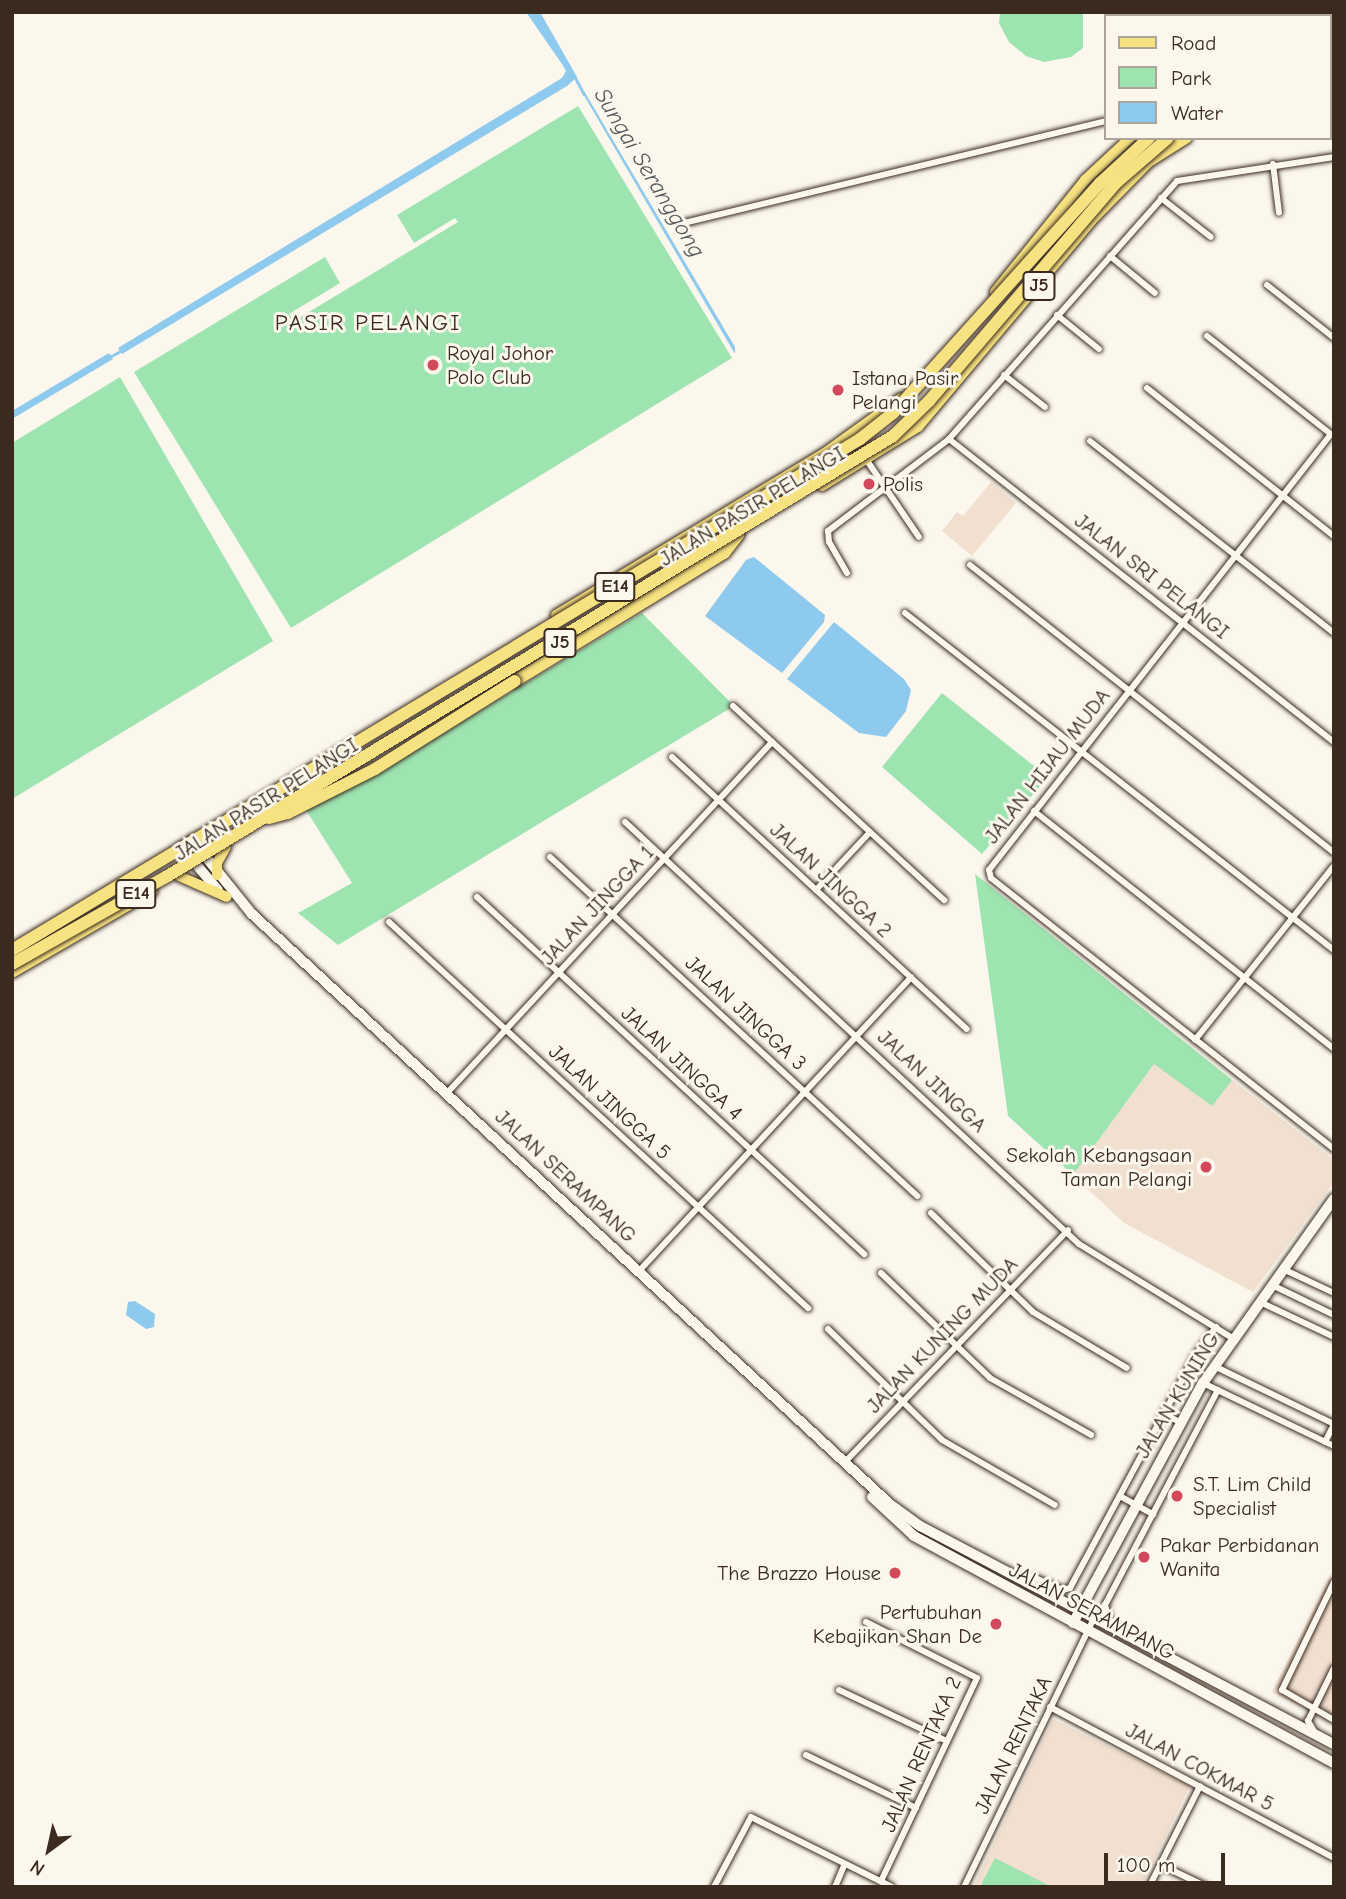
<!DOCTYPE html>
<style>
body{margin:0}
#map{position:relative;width:1346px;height:1899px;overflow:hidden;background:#fbf7ec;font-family:"Comic Neue",sans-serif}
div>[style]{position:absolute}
.built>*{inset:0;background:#f1dfd0}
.green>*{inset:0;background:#9de4b1}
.water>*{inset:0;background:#8ec9ee}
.stream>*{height:2.5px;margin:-1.25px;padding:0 1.25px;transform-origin:1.25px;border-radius:1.25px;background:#8ec9ee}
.roads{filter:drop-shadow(0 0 2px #3b2a1e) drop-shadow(0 0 2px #3b2a1e)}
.street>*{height:6px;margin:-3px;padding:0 3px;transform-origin:3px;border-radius:3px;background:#fbf7ec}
.secondary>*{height:10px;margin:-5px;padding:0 5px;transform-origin:5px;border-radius:5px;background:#fbf7ec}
.primary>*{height:10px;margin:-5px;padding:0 5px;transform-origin:5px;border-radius:5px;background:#f6e281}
.highway>*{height:12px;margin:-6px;padding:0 6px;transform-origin:6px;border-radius:6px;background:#f6e281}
.bridges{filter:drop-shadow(0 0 2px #3b2a1e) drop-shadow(0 0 2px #3b2a1e)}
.highway-bridge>*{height:12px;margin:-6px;padding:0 6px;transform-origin:6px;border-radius:6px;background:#f6e281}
.dots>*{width:19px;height:19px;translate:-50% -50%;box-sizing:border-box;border:4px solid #fbf7ec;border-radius:50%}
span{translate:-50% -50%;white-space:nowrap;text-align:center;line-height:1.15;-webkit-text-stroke:6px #fbf7ec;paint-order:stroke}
.shield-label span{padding:2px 5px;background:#fbf7ec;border:2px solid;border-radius:5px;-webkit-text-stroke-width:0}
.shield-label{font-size:19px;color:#3b2a1e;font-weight:700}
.poi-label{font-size:21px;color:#3b2a1e}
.left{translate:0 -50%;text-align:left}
.right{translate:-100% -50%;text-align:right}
.street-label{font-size:21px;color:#3b2a1e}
.water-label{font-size:23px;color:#545a5c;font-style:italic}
.neighbourhood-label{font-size:23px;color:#3b2a1e;letter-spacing:2px}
.frame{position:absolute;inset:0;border:14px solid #3b2a1e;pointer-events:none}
.legend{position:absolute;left:1104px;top:14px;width:228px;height:126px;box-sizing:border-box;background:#fbf7ec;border:2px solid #aea59a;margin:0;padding:9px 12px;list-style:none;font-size:21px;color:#3b2a1e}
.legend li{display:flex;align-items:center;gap:14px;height:35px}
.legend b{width:35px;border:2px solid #aea59a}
.north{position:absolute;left:14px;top:1815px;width:70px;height:70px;-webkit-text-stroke:5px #fbf7ec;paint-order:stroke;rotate:213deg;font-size:19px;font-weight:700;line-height:28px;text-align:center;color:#3b2a1e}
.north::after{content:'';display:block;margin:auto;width:24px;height:32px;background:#3b2a1e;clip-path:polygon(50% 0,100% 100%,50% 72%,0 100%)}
.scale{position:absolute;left:1104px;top:1853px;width:121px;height:32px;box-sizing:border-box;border:4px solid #3b2a1e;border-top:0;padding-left:9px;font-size:21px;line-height:24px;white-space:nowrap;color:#3b2a1e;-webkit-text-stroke:5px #fbf7ec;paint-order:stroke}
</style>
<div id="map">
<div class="built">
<i style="clip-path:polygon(991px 482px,1016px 503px,972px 556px,942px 531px,957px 512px,963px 516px)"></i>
<i style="clip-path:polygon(1175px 1035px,1334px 1160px,1334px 1182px,1253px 1292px,1124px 1223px,1073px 1175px)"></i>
<i style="clip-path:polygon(1334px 1570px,1334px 1724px,1272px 1692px)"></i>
<i style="clip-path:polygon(1053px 1719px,1190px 1786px,1141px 1887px,973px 1887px)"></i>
</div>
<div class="green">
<i style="clip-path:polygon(1000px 12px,1083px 12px,1083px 48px,1071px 57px,1044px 62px,1026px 56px,1009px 42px,999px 23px)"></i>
<i style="clip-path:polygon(578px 106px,732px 358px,291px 628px,134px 372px,325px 257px,340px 283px,289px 314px,294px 321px,458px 222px,455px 218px,414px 243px,397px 215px)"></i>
<i style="clip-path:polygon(120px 377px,273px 641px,12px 799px,12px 443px)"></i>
<i style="clip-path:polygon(642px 613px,734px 706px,338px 945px,298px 913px,352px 883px,306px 810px,427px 743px)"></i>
<i style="clip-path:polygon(942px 693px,1048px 777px,982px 854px,882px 767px)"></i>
<i style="clip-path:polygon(975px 874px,1232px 1080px,1212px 1106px,1154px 1064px,1073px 1175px,1008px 1116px)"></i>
<i style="clip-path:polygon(995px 1858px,1052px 1887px,980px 1887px)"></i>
</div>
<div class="water">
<i style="clip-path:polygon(526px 12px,540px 12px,577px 77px,567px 86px,122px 354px,118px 348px,562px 78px,566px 71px,562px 64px)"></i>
<i style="clip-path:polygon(584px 91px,735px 347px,735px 354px,582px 92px)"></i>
<i style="clip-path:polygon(109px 353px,113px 359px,12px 419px,12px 411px)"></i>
<i style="clip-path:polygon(754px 557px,825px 615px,824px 622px,782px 673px,705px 616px,746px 560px)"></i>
<i style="clip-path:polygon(834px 622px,904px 679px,911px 690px,906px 711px,886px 737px,859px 733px,787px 679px)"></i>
<i style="clip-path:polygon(135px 1301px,155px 1314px,154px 1327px,146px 1329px,126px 1315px,128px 1302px)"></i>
</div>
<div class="stream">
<i style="left:574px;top:75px;width:21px;rotate:62deg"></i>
<i style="left:108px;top:358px;width:14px;rotate:-30deg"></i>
</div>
<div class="roads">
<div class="street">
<i style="left:1273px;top:164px;width:49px;rotate:83deg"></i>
<i style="left:1161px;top:198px;width:63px;rotate:38deg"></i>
<i style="left:680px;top:224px;width:438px;rotate:-13.6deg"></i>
<i style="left:1110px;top:256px;width:58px;rotate:39.4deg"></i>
<i style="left:1267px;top:285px;width:85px;rotate:38.3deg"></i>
<i style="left:1057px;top:315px;width:54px;rotate:39deg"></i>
<i style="left:1207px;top:336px;width:159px;rotate:38.4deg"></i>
<i style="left:1004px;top:375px;width:52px;rotate:38deg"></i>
<i style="left:1147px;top:388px;width:238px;rotate:38.4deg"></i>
<i style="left:1331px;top:434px;width:554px;rotate:128.11deg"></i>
<i style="left:989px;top:870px;width:8px;rotate:76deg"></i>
<i style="left:991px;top:878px;width:437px;rotate:38.3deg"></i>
<i style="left:949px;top:439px;width:490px;rotate:38.2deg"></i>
<i style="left:853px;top:440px;width:117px;rotate:55.8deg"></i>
<i style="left:1090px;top:441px;width:310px;rotate:38.2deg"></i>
<i style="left:970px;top:565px;width:464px;rotate:38.3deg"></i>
<i style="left:847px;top:573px;width:36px;rotate:-120deg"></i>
<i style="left:829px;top:542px;width:11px;rotate:-95deg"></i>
<i style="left:828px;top:531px;width:152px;rotate:-37.2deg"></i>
<i style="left:949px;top:439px;width:344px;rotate:-48.5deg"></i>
<i style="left:1177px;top:181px;width:159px;rotate:-8.7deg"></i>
<i style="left:905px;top:613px;width:546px;rotate:38.15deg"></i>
<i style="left:733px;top:706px;width:287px;rotate:42.6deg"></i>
<i style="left:672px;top:757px;width:401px;rotate:42.7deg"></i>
<i style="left:1034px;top:811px;width:383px;rotate:38.4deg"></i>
<i style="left:625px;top:822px;width:620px;rotate:42.91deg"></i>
<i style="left:1079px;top:1244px;width:182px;rotate:31.5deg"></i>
<i style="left:550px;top:857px;width:500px;rotate:42.7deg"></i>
<i style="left:816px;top:890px;width:79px;rotate:-47deg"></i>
<i style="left:477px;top:897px;width:527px;rotate:42.69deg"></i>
<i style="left:389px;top:922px;width:570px;rotate:42.65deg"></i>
<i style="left:1195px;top:1040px;width:223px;rotate:-51.4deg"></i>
<i style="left:448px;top:1092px;width:477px;rotate:-47.2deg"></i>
<i style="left:931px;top:1213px;width:142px;rotate:44.1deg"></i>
<i style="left:1033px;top:1312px;width:109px;rotate:30.8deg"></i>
<i style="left:1283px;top:1269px;width:56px;rotate:25.2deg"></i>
<i style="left:640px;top:1270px;width:399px;rotate:-47.2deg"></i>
<i style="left:881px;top:1273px;width:151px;rotate:43.9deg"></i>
<i style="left:990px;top:1378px;width:116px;rotate:29.4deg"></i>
<i style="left:1272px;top:1285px;width:69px;rotate:25.8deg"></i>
<i style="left:1260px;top:1302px;width:82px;rotate:25.3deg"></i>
<i style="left:828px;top:1329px;width:159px;rotate:44.2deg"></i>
<i style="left:942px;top:1440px;width:130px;rotate:29.9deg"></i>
<i style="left:1214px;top:1366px;width:133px;rotate:25.8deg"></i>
<i style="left:1203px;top:1383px;width:145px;rotate:25.7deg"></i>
<i style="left:1163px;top:1413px;width:18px;rotate:29deg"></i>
<i style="left:1325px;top:1442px;width:20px;rotate:-63deg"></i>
<i style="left:844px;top:1463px;width:323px;rotate:-46.1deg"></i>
<i style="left:1120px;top:1496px;width:38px;rotate:29deg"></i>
<i style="left:1033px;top:1577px;width:32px;rotate:24deg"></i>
<i style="left:1062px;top:1590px;width:8px;rotate:-14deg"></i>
<i style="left:1070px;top:1588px;width:264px;rotate:-61.7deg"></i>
<i style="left:1195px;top:1356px;width:36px;rotate:-54deg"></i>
<i style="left:1334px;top:1582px;width:120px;rotate:115.7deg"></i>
<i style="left:1282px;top:1690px;width:60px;rotate:30deg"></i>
<i style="left:866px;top:1622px;width:124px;rotate:26.8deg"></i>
<i style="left:977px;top:1678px;width:225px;rotate:115.3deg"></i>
<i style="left:1111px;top:1625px;width:21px;rotate:-107deg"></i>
<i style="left:1105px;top:1605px;width:243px;rotate:-62.3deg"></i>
<i style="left:839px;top:1690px;width:119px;rotate:25.3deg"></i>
<i style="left:1050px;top:1707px;width:322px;rotate:28deg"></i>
<i style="left:1314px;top:1731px;width:12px;rotate:-121deg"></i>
<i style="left:1308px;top:1721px;width:59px;rotate:-63.9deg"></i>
<i style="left:806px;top:1755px;width:122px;rotate:25.7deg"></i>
<i style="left:1161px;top:1865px;width:51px;rotate:25.6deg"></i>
<i style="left:714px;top:1887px;width:79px;rotate:-62.1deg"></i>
<i style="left:751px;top:1817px;width:157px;rotate:26.4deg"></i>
<i style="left:835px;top:1887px;width:25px;rotate:-67deg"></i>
<i style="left:964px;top:1887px;width:299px;rotate:-64.2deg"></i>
<i style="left:1149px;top:1887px;width:113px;rotate:-63.2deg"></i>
</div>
<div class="secondary">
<i style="left:193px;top:841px;width:94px;rotate:51.1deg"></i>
<i style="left:252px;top:914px;width:870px;rotate:42.77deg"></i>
<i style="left:891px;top:1505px;width:36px;rotate:36deg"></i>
<i style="left:920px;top:1526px;width:468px;rotate:27.8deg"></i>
<i style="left:182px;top:848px;width:55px;rotate:49.4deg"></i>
<i style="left:872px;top:1497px;width:57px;rotate:42.9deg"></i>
<i style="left:914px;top:1536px;width:477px;rotate:28.4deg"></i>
<i style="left:1073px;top:1623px;width:273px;rotate:-61.6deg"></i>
<i style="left:1203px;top:1383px;width:226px;rotate:-54.6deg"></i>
</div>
<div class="primary">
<i style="left:1330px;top:72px;width:4px"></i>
<i style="left:1330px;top:103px;width:4px"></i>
<i style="left:995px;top:292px;width:144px;rotate:-51.2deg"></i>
<i style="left:1085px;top:180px;width:62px;rotate:-43deg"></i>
<i style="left:822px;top:486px;width:113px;rotate:-31.6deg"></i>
<i style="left:918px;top:427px;width:275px;rotate:-49.9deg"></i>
<i style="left:1095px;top:217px;width:77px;rotate:-45.5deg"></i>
<i style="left:1149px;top:162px;width:45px;rotate:-32.3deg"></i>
<i style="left:556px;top:615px;width:315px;rotate:-31.1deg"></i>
<i style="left:826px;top:452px;width:92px;rotate:-35.8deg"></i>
<i style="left:217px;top:875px;width:12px;rotate:-90deg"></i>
<i style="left:217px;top:863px;width:18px;rotate:-61deg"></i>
<i style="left:179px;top:876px;width:52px;rotate:23.6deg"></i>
<i style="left:12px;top:973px;width:162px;rotate:-30.1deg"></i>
</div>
<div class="highway">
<i style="left:1330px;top:84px;width:4px"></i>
<i style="left:1330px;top:97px;width:4px;rotate:-14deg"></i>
<i style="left:515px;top:681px;width:245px;rotate:-31.5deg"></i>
<i style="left:724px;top:553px;width:23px;rotate:-52deg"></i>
</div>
</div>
<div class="bridges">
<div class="highway-bridge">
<i style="left:269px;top:818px;width:20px;rotate:-15deg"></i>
<i style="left:288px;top:813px;width:97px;rotate:-26.8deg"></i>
<i style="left:375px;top:769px;width:165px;rotate:-32.2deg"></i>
<i style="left:12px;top:950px;width:990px;rotate:-31.07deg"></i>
<i style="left:860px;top:439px;width:42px;rotate:-38.2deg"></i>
<i style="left:893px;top:413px;width:309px;rotate:-48deg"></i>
<i style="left:1100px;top:183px;width:67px;rotate:-42.6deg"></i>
<i style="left:12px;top:964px;width:177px;rotate:-29.5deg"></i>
<i style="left:166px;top:877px;width:850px;rotate:-31.24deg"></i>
<i style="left:893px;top:436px;width:50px;rotate:-44.2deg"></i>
<i style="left:929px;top:401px;width:289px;rotate:-49.4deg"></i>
<i style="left:1117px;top:182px;width:67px;rotate:-40.8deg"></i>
</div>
</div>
<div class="dots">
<i style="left:433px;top:365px;background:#d1495b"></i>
<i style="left:838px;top:390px;background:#d1495b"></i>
<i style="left:869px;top:484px;background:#d1495b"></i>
<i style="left:1206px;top:1167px;background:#d1495b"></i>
<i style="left:1177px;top:1496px;background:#d1495b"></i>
<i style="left:1144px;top:1557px;background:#d1495b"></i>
<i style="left:895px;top:1573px;background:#d1495b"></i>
<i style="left:996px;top:1624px;background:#d1495b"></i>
</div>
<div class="shield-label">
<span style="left:1039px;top:286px">J5</span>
<span style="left:615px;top:587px">E14</span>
<span style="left:560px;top:643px">J5</span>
<span style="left:136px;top:894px">E14</span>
</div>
<div class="poi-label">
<span class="left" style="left:447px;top:365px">Royal Johor<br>Polo Club</span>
<span class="left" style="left:852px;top:390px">Istana Pasir<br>Pelangi</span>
<span class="left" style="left:883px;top:484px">Polis</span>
<span class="right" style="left:1192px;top:1167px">Sekolah Kebangsaan<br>Taman Pelangi</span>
<span class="left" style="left:1193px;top:1496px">S.T. Lim Child<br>Specialist</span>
<span class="left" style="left:1160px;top:1557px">Pakar Perbidanan<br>Wanita</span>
<span class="right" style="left:881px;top:1573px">The Brazzo House</span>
<span class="right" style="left:982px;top:1624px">Pertubuhan<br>Kebajikan Shan De</span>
</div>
<div class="street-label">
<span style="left:752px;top:506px;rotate:-31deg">JALAN PASIR PELANGI</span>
<span style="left:1152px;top:576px;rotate:38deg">JALAN SRI PELANGI</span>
<span style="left:1047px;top:766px;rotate:-52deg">JALAN HIJAU MUDA</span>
<span style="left:266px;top:799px;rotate:-32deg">JALAN PASIR PELANGI</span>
<span style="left:831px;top:880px;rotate:43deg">JALAN JINGGA 2</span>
<span style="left:597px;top:905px;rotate:-47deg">JALAN JINGGA 1</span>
<span style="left:746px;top:1013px;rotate:43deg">JALAN JINGGA 3</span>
<span style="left:682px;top:1063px;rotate:43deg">JALAN JINGGA 4</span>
<span style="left:932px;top:1081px;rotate:43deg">JALAN JINGGA</span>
<span style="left:610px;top:1102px;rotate:43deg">JALAN JINGGA 5</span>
<span style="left:566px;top:1176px;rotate:43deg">JALAN SERAMPANG</span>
<span style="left:942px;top:1335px;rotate:-46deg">JALAN KUNING MUDA</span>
<span style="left:1177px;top:1395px;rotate:-59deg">JALAN KUNING</span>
<span style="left:1092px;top:1611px;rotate:28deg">JALAN SERAMPANG</span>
<span style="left:1013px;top:1745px;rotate:-64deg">JALAN RENTAKA</span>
<span style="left:921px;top:1754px;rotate:-66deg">JALAN RENTAKA 2</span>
<span style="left:1200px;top:1767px;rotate:28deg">JALAN COKMAR 5</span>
</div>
<div class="water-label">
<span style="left:649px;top:173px;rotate:59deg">Sungai Seranggong</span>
</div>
<div class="neighbourhood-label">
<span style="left:368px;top:323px">PASIR PELANGI</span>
</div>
<div class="frame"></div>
<ul class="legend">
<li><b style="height:9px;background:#f6e281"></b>Road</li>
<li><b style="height:19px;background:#9de4b1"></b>Park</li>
<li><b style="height:19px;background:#8ec9ee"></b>Water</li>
</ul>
<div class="north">N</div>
<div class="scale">100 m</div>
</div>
